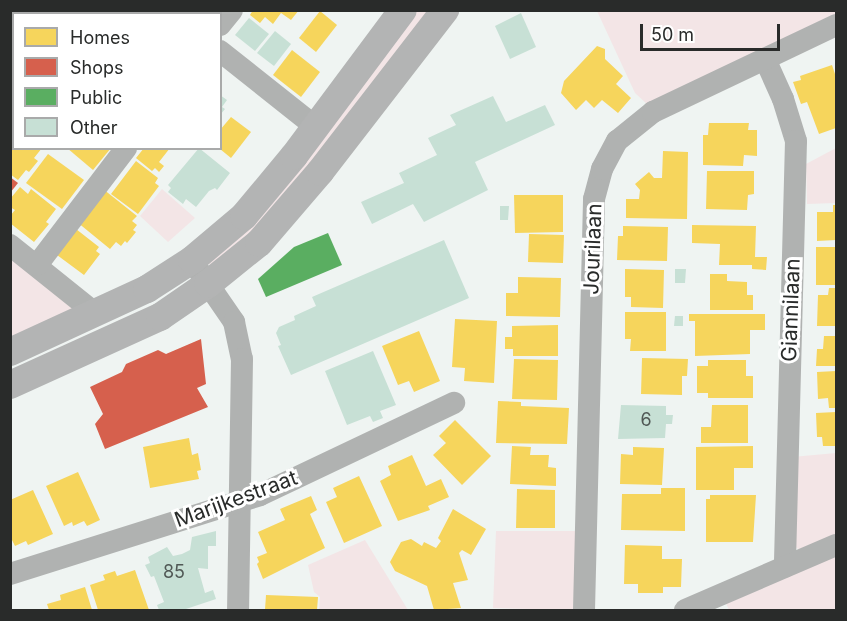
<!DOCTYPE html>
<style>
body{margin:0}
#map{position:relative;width:847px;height:621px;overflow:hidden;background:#eff4f2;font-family:Inter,sans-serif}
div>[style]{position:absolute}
.green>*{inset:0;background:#f3e5e6}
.homes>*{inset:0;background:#f6d55c}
.shops>*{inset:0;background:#d6604d}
.public>*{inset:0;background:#5aae61}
.building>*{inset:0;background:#c7e0d5}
.minor>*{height:22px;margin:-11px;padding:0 11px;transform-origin:11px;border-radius:11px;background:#b0b2b1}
.major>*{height:28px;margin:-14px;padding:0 14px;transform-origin:14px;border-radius:14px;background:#b3b4b4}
span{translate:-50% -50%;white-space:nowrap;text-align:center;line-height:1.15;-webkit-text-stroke:6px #fff;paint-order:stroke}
.number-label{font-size:18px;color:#505855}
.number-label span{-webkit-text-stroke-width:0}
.street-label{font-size:21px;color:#292b2a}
.frame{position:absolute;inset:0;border:12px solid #292b2a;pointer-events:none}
.legend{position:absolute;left:12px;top:12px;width:210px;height:138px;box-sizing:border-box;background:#fff;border:2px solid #a9aaaa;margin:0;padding:8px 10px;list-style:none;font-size:18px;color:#292b2a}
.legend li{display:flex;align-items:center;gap:12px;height:30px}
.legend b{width:30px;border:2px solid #a9aaaa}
.scale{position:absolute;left:640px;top:24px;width:140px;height:27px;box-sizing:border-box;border:3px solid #292b2a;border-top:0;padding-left:8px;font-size:18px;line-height:21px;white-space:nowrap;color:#292b2a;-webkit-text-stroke:4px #fff;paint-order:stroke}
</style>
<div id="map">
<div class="green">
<i style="clip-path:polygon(836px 10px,836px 17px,648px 105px,635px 93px,597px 11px)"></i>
<i style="clip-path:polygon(414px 11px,431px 11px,277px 209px,212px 265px,208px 264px)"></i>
<i style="clip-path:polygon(836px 148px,836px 203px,807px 204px,806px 164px)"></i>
<i style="clip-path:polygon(162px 189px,195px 218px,168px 242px,140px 216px)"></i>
<i style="clip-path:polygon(10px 254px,73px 309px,10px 340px)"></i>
<i style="clip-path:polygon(836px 453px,836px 537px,802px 552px,793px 545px,792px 457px)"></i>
<i style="clip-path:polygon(496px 531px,578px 531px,573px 610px,493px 608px)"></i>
<i style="clip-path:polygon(365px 540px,408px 610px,319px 610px,320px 597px,314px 592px,308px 565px)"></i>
<i style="clip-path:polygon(836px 554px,836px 610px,729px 610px,725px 601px)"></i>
</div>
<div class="homes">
<i style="clip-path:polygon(253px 10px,299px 10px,291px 20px,281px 13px,273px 24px,265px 17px,260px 23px,250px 15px)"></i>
<i style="clip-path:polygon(320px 11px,337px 25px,316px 52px,299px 38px)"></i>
<i style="clip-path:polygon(597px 46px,605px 49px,605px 59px,623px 76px,616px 84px,631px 98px,618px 113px,602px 100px,594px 108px,586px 100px,576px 110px,561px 93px,564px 81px)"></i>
<i style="clip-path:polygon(292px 50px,320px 72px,301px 97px,273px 75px)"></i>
<i style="clip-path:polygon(832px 65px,836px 77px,836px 128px,819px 134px,807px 102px,801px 104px,793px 82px,801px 80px,800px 76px)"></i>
<i style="clip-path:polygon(231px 117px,251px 132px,231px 158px,220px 149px,220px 130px)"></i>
<i style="clip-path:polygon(709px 123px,749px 123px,748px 130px,757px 130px,757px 156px,744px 155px,743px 166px,703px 165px,703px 135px,708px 135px)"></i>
<i style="clip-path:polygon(10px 125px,14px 128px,14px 148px,42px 148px,34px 158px,38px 161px,29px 172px,26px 170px,18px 180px,10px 174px)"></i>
<i style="clip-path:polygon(67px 148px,111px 148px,93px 170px)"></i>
<i style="clip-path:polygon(144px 148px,170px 148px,159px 162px,164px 166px,159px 172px,155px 168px,152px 171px,136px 158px)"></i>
<i style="clip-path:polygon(663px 151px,688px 152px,687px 219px,626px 218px,626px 199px,639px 199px,640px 190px,635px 184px,649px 172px,654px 178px,662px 178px)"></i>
<i style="clip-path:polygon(48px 154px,84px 180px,62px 209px,26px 183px)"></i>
<i style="clip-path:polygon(136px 161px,158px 178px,155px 183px,159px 186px,138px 214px,111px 194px)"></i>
<i style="clip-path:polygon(707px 171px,754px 171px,754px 194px,748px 195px,747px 210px,706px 209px)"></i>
<i style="clip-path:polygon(20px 187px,28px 194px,31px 189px,56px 209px,46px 222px,49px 224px,34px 242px,10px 223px,10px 216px,15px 210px,10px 207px,10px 199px)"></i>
<i style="clip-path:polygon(103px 189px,137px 216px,132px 221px,137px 225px,133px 230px,136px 232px,127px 243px,125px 241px,121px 246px,116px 242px,110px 249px,77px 222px)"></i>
<i style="clip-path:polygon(514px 195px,563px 195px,563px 232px,515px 233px)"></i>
<i style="clip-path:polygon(833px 205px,836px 205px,836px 240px,817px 241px,817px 212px,833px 212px)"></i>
<i style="clip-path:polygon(692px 225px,756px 226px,755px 257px,767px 257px,766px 270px,752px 269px,752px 265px,719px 265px,720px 244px,692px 243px)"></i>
<i style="clip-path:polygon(623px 226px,668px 227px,667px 261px,617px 260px,618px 236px,623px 236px)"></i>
<i style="clip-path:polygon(76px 229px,99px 247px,96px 251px,100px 254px,84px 275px,57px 255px)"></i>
<i style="clip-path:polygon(529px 234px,564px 235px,563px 263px,528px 262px)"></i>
<i style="clip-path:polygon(816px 247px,836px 247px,836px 285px,816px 285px)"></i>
<i style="clip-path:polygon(625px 269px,664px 270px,663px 308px,631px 307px,631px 297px,625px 297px)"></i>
<i style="clip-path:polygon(710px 274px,727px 274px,727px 281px,747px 282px,747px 295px,753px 295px,753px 310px,710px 310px)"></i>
<i style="clip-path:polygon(518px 277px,561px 278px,560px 317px,506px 316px,506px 293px,518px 293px)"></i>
<i style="clip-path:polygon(829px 288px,836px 288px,836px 326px,817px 326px,818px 295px,828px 295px)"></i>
<i style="clip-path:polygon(625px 312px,666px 312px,666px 351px,630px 351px,631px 339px,625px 339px)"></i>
<i style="clip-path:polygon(689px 314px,765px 314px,765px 330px,750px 330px,750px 354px,695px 356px,695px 321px,689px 321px)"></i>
<i style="clip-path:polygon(455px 319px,497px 321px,494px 383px,464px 381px,465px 368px,452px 367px)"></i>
<i style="clip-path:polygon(558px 325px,558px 356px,513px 356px,513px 349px,505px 349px,505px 337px,512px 337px,512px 326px)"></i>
<i style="clip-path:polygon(419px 331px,440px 381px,414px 392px,409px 381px,398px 385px,382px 346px)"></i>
<i style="clip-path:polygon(824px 336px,836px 336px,836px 366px,816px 366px,817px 349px,823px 349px)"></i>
<i style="clip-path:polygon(642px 358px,688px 359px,687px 376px,682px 376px,682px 395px,641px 394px)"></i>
<i style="clip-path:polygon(514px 359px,558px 360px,557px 400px,512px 399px)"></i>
<i style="clip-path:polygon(708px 360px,746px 360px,746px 376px,753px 376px,753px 398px,708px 398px,708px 393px,697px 393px,697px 366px,708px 366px)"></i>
<i style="clip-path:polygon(836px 371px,836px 408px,829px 408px,828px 398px,818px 399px,817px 372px)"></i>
<i style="clip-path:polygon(498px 401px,521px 402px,521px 406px,569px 408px,567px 444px,496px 443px)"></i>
<i style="clip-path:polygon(712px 405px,748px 405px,748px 443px,701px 443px,701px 427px,711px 427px)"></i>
<i style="clip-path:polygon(836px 412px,836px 446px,823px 446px,822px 437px,817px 437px,816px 413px)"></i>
<i style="clip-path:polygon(455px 420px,491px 456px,462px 485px,433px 455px,446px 443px,439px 436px)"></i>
<i style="clip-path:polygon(189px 438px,192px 455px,198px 453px,201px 470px,197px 471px,199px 479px,150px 488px,143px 447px)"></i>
<i style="clip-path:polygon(512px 446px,531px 447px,530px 455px,549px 455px,548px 467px,556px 468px,556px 486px,510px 484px)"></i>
<i style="clip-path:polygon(753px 446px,753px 468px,734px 468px,734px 490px,696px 490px,696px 447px)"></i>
<i style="clip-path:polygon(633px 447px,664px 448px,662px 485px,620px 484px,621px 454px,633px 455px)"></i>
<i style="clip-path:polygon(412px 455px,426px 486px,441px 479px,449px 497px,428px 506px,430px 510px,398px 521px,380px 481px,391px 475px,388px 466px)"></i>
<i style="clip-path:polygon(78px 472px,100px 520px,87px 526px,84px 521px,73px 526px,72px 522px,64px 526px,46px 486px)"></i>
<i style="clip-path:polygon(359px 476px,382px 526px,344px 543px,326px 502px,337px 497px,333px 488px)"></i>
<i style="clip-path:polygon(661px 488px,685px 488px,685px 531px,621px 530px,622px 494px,661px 494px)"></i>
<i style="clip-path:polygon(517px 489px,555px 490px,555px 528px,516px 528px)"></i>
<i style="clip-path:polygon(33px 490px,53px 534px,28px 545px,26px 541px,15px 546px,10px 536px,10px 500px)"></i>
<i style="clip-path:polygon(710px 495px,756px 495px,753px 542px,706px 542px,706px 499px,710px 499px)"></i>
<i style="clip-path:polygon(311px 496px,317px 510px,310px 514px,325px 548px,263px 579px,257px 564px,259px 562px,257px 557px,267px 553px,258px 532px,285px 520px,280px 509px)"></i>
<i style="clip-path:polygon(453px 509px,486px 529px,471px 555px,462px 550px,459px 553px,468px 580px,453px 583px,461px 608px,434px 610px,427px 586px,395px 571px,390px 562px,401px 542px,411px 539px,422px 546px,424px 542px,436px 548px,441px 541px,438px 538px)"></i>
<i style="clip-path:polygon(625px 545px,662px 546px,662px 559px,682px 559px,681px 587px,663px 587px,663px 593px,638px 593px,638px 584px,624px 584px)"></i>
<i style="clip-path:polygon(135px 570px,149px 610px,98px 610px,90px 585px,105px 580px,103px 575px,115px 571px,117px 576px)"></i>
<i style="clip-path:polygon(85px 587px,92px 610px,49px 610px,47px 604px,61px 600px,60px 595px)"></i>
<i style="clip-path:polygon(266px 595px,318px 597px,317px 610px,265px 610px)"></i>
</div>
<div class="shops">
<i style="clip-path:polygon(10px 177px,18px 183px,10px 193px)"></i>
<i style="clip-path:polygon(201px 339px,206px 384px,197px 388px,208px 407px,105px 449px,95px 424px,103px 414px,90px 387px,122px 372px,126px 364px,158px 350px,166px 354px)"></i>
</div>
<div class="public">
<i style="clip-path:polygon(328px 233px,342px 265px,266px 297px,258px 279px,294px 247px)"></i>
</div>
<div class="building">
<i style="clip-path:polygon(113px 10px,148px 10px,152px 14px,111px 14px)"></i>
<i style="clip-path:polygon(521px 13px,536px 47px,510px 59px,495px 26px)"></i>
<i style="clip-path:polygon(249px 18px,269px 34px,255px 51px,235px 35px)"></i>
<i style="clip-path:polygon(275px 31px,291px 44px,274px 66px,257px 53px)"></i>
<i style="clip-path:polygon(220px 95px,227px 100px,222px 107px,225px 109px,220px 115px)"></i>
<i style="clip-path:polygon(493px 96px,506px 122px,545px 105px,555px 125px,475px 162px,488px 190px,424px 222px,413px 204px,372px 224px,361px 202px,404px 183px,399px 173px,437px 155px,428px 138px,456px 125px,450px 115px)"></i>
<i style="clip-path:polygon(199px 148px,230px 173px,217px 190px,215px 188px,209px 191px,196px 207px,186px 199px,183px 204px,168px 192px,171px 188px,168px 185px)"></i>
<i style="clip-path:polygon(500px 206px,509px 206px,508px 220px,500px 220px)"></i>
<i style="clip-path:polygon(444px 240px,469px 298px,291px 375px,278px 346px,281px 345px,276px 333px,279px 327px,295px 320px,294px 316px,316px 306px,312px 297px)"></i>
<i style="clip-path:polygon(675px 269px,686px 269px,685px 283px,675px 283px)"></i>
<i style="clip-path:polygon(675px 316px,683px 316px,683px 326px,674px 326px)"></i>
<i style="clip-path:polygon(373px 351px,396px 405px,380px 411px,383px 418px,373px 422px,370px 416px,347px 425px,325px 371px)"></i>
<i style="clip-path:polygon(621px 405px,666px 406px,666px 415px,673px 415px,672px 424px,666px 424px,665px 438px,618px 439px)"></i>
<i style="clip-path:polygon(216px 531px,216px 546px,208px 546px,208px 569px,198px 568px,205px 593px,213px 590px,216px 599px,183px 610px,159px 610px,157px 605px,164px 602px,154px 576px,151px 577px,145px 565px,150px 563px,148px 557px,167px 547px,173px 556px,182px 554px,190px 550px,192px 537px)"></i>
</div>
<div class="minor">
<i style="left:165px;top:10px;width:6px;rotate:45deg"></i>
<i style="left:63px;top:14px;width:4px;rotate:-63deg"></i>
<i style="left:220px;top:25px;width:19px;rotate:-51deg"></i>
<i style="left:220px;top:51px;width:122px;rotate:38.4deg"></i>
<i style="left:10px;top:54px;width:4px;rotate:-14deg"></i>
<i style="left:765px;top:59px;width:44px;rotate:65.8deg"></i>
<i style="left:783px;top:99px;width:44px;rotate:72.8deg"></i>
<i style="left:796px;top:141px;width:426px;rotate:91.5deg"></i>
<i style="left:10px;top:105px;width:6px;rotate:-45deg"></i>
<i style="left:10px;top:245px;width:110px;rotate:38.7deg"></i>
<i style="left:37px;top:265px;width:147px;rotate:-52.7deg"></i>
<i style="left:199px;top:271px;width:62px;rotate:55.5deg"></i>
<i style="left:234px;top:322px;width:38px;rotate:78deg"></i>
<i style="left:242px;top:359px;width:251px;rotate:90.9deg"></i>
<i style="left:10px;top:574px;width:262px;rotate:-17.5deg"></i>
<i style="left:260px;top:495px;width:215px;rotate:-25.4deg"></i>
<i style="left:584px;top:610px;width:411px;rotate:-88.6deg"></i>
<i style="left:594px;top:199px;width:31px;rotate:-75deg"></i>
<i style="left:602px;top:169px;width:32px;rotate:-62deg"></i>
<i style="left:617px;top:141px;width:46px;rotate:-38.9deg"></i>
<i style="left:653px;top:112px;width:203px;rotate:-25.4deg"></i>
<i style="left:685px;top:610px;width:164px;rotate:-23.3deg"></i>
</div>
<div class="major">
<i style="left:10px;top:352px;width:151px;rotate:-24.7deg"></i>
<i style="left:147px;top:289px;width:54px;rotate:-32.8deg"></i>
<i style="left:192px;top:260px;width:68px;rotate:-40.2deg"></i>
<i style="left:244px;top:216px;width:78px;rotate:-50.2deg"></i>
<i style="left:294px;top:156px;width:182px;rotate:-53.3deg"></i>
<i style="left:10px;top:385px;width:165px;rotate:-24.4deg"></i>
<i style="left:160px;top:317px;width:58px;rotate:-34.5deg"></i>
<i style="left:208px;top:284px;width:65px;rotate:-38.8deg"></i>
<i style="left:259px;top:243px;width:94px;rotate:-49.3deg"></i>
<i style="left:320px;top:172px;width:205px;rotate:-52.3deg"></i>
</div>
<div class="number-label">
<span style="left:646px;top:420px">6</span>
<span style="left:174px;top:572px">85</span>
</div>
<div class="street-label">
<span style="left:593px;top:249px;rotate:-88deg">Jourilaan</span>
<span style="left:791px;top:310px;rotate:-88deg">Giannilaan</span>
<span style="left:236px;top:499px;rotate:-20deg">Marijkestraat</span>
</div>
<div class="frame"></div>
<ul class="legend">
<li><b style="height:16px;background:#f6d55c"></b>Homes</li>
<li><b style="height:16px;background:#d6604d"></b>Shops</li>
<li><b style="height:16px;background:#5aae61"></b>Public</li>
<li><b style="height:16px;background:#c7e0d5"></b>Other</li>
</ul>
<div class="scale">50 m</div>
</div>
